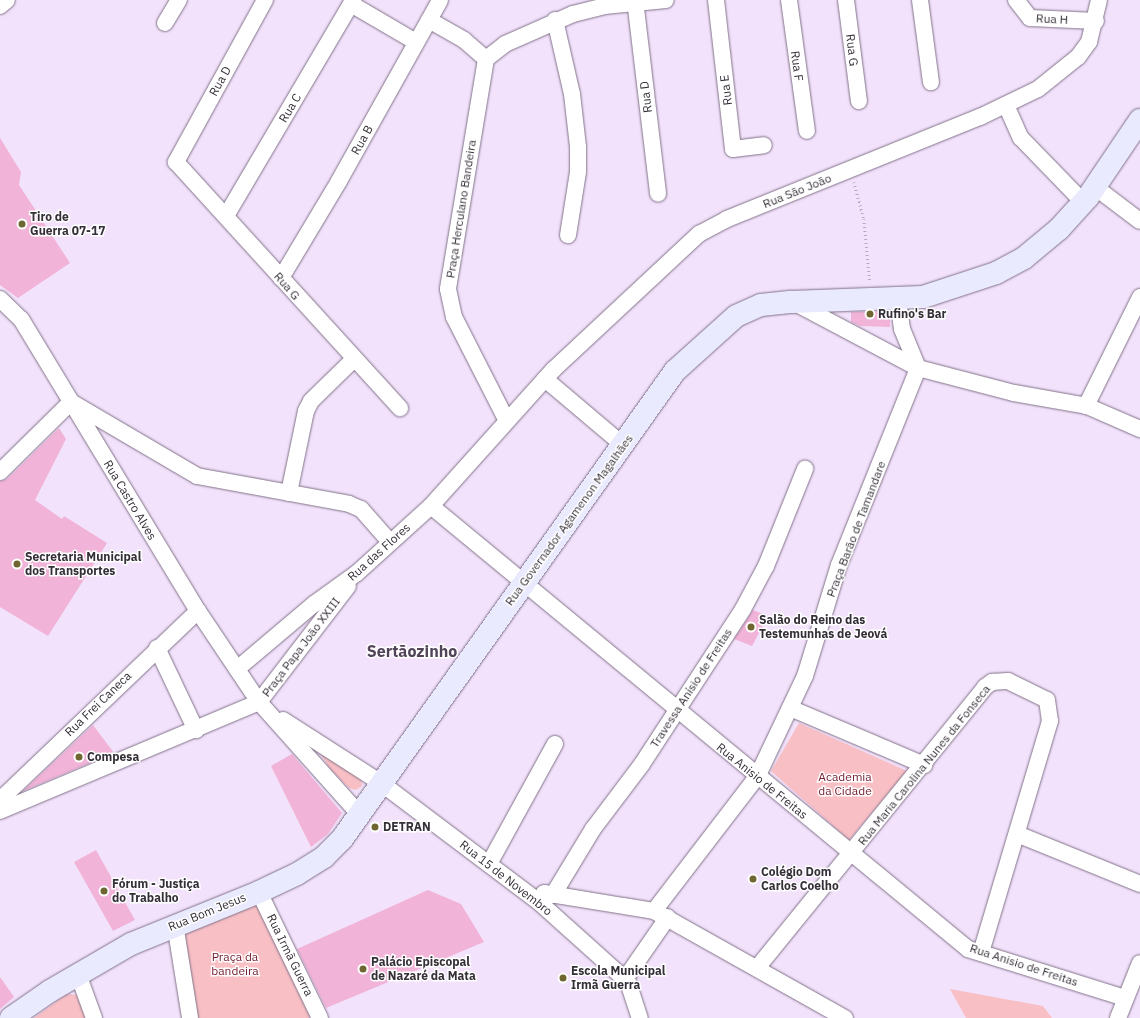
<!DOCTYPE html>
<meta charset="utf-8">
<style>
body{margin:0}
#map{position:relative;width:1140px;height:1018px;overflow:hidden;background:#f2e2fb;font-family:"IBM Plex Sans",sans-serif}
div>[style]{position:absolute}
.green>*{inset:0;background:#f8bfc5}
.building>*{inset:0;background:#f1b3d8}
.path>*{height:2.5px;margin-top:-1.25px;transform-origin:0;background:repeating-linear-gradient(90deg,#b7aabe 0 1px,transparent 0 4px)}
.roads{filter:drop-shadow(0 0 1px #817289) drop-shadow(0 0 1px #817289)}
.street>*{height:16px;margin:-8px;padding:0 8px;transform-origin:8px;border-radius:8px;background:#fff}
.secondary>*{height:22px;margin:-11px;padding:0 11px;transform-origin:11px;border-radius:11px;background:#eaeaff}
.dots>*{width:11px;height:11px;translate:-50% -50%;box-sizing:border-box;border:2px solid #fff;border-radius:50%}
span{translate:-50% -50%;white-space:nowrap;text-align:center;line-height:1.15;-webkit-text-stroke:3px #fff;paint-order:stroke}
.street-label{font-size:12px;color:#352f38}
.poi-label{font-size:12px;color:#352f38;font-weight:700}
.left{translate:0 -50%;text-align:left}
.park-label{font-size:12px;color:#732032}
.district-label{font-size:16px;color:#514458;font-weight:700}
</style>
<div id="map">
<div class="green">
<i style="clip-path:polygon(799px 723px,907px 771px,849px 840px,771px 771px)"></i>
<i style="clip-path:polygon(318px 750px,361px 776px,362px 786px,356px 790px,349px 788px,330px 769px)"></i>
<i style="clip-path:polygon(259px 892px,318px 1014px,308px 1018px,190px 1018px,175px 924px)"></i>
<i style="clip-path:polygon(950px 989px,1043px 1006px,1052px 1018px,966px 1018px)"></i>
<i style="clip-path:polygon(67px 994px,77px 995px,87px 1018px,34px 1018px)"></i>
</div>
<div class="building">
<i style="clip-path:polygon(0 138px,21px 172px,19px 185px,70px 263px,18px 298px,0 285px)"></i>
<i style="clip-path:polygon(890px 311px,890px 327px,860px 326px,851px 322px,851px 312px)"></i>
<i style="clip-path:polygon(59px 428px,66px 439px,35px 500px,62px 519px,64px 516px,107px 543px,48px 636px,0 607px,0 481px,7px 479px)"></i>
<i style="clip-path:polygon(753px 610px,768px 616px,752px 646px,734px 639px)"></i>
<i style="clip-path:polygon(93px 725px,114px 753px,23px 791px)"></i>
<i style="clip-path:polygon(292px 754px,342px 813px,328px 834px,311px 847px,271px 766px)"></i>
<i style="clip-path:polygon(96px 850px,135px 920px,113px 931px,74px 862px)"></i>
<i style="clip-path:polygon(428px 890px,461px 904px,484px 942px,326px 1008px,297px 949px)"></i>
<i style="clip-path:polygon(0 977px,14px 997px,0 1009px)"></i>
</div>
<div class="path">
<i style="left:854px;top:182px;width:38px;rotate:75deg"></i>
<i style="left:864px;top:219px;width:64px;rotate:84.6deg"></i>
</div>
<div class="roads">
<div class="street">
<i style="left:265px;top:0;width:185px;rotate:118.8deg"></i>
<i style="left:176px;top:162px;width:333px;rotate:47.7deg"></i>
<i style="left:635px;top:0;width:195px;rotate:83.2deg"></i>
<i style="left:716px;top:0;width:150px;rotate:83.5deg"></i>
<i style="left:733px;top:149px;width:31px;rotate:-7deg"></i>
<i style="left:789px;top:0;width:132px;rotate:82.2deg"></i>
<i style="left:846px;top:0;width:102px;rotate:82.7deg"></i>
<i style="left:920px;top:0;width:83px;rotate:82.4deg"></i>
<i style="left:1016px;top:0;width:23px;rotate:52deg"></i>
<i style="left:1030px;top:18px;width:66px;rotate:2.6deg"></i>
<i style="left:351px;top:4px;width:75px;rotate:30.3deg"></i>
<i style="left:0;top:6px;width:9px;rotate:-41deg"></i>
<i style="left:429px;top:20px;width:40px;rotate:29.7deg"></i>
<i style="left:464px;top:40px;width:29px;rotate:41deg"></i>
<i style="left:555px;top:20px;width:76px;rotate:77.1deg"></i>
<i style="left:572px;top:94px;width:53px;rotate:83.5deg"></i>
<i style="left:578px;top:147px;width:25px;rotate:90deg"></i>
<i style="left:578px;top:172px;width:64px;rotate:99deg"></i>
<i style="left:165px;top:23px;width:27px;rotate:-59deg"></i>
<i style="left:486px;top:59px;width:233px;rotate:99.4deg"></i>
<i style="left:448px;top:289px;width:29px;rotate:78deg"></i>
<i style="left:454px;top:317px;width:114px;rotate:63deg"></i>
<i style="left:486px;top:59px;width:24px;rotate:-38deg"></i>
<i style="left:505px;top:44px;width:74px;rotate:-23.8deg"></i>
<i style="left:573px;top:14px;width:32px;rotate:-14deg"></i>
<i style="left:604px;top:6px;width:62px;rotate:-5.5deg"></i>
<i style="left:1006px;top:105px;width:36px;rotate:66deg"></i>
<i style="left:1021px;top:138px;width:89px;rotate:45.9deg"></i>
<i style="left:1095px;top:187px;width:56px;rotate:37.1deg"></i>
<i style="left:226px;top:216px;width:251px;rotate:-59.5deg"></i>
<i style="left:281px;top:278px;width:113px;rotate:-59.1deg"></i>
<i style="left:339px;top:181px;width:207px;rotate:-60.8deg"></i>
<i style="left:0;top:299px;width:29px;rotate:44deg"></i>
<i style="left:21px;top:319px;width:341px;rotate:58.8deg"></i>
<i style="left:198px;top:611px;width:110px;rotate:56.2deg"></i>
<i style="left:259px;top:702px;width:150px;rotate:48.2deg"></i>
<i style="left:795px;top:303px;width:139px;rotate:27.9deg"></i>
<i style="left:918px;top:368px;width:99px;rotate:14.6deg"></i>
<i style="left:1014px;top:393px;width:74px;rotate:10.1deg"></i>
<i style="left:1087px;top:406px;width:58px;rotate:23.5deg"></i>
<i style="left:545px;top:379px;width:102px;rotate:40.2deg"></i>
<i style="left:1086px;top:406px;width:122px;rotate:-63.6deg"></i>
<i style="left:0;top:472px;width:100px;rotate:-44.6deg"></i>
<i style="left:71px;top:402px;width:146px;rotate:30.4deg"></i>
<i style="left:197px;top:476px;width:155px;rotate:10.4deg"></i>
<i style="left:349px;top:504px;width:13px;rotate:23deg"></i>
<i style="left:361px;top:509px;width:44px;rotate:48.7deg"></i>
<i style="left:289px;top:493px;width:84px;rotate:-78.3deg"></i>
<i style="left:306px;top:411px;width:11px;rotate:-63deg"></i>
<i style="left:311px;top:401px;width:59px;rotate:-44.3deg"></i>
<i style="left:431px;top:506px;width:696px;rotate:39.52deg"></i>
<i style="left:968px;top:949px;width:164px;rotate:17.3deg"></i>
<i style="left:157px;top:648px;width:91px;rotate:64.6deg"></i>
<i style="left:237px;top:669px;width:101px;rotate:-40.2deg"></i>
<i style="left:314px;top:604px;width:53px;rotate:-35.8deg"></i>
<i style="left:357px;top:573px;width:100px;rotate:-42.2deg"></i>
<i style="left:431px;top:506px;width:183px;rotate:-48.1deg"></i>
<i style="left:553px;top:370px;width:200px;rotate:-43deg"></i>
<i style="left:699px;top:234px;width:32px;rotate:-28deg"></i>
<i style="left:727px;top:219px;width:273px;rotate:-22deg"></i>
<i style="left:980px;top:117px;width:64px;rotate:-25.8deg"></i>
<i style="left:1038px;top:89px;width:51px;rotate:-38.7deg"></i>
<i style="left:1078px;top:57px;width:19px;rotate:-54deg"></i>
<i style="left:1089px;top:42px;width:43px;rotate:-76.6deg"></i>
<i style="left:790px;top:708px;width:146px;rotate:23deg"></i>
<i style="left:283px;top:720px;width:117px;rotate:32.7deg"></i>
<i style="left:381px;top:783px;width:199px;rotate:37deg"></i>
<i style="left:540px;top:903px;width:118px;rotate:41.9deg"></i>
<i style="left:628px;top:982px;width:38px;rotate:72deg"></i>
<i style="left:0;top:800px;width:274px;rotate:-43.7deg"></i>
<i style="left:0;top:811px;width:281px;rotate:-22.8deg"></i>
<i style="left:259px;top:702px;width:146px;rotate:-52.5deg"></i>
<i style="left:1017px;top:834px;width:133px;rotate:22.1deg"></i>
<i style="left:489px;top:864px;width:137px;rotate:-61.2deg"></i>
<i style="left:259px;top:892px;width:140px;rotate:64.2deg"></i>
<i style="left:544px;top:893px;width:111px;rotate:9.3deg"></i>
<i style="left:654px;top:911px;width:219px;rotate:29.3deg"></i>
<i style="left:553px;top:895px;width:77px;rotate:-58.8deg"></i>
<i style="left:593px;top:829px;width:81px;rotate:-53deg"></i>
<i style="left:642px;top:764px;width:185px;rotate:-56.9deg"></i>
<i style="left:743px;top:609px;width:49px;rotate:-61.9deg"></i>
<i style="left:766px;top:566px;width:105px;rotate:-68.1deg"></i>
<i style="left:654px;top:911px;width:169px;rotate:-52.5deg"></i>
<i style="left:757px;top:777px;width:112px;rotate:-64.6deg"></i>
<i style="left:805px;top:676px;width:116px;rotate:-73deg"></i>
<i style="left:839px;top:565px;width:212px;rotate:-68.1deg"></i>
<i style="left:918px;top:368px;width:42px;rotate:-112.3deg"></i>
<i style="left:902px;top:329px;width:28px;rotate:-98deg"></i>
<i style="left:175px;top:924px;width:95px;rotate:80.9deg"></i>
<i style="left:757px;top:968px;width:362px;rotate:-50.9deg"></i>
<i style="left:985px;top:687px;width:9px;rotate:-36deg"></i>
<i style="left:992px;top:682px;width:16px;rotate:-4deg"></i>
<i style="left:1008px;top:681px;width:43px;rotate:26deg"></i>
<i style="left:1047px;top:700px;width:21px;rotate:82deg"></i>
<i style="left:1050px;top:721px;width:242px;rotate:106.6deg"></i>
<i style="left:78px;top:974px;width:47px;rotate:70deg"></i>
<i style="left:625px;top:979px;width:75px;rotate:-55.3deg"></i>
<i style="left:1118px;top:1018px;width:59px;rotate:-68.2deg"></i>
</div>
<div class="secondary">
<i style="left:11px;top:1018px;width:47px;rotate:-34.7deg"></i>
<i style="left:50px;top:991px;width:94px;rotate:-30.1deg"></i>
<i style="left:131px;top:944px;width:138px;rotate:-22.1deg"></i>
<i style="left:259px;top:892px;width:42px;rotate:-25.3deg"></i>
<i style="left:297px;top:874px;width:32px;rotate:-32deg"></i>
<i style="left:324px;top:857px;width:25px;rotate:-45deg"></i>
<i style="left:342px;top:839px;width:574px;rotate:-54.57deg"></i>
<i style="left:675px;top:371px;width:82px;rotate:-42deg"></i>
<i style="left:736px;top:316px;width:27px;rotate:-24deg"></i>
<i style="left:761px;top:305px;width:31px;rotate:-6deg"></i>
<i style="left:792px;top:302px;width:131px;rotate:-2.2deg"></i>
<i style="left:923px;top:297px;width:77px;rotate:-18.2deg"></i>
<i style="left:996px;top:273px;width:32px;rotate:-28deg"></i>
<i style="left:1024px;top:258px;width:45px;rotate:-39.6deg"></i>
<i style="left:1059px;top:229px;width:43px;rotate:-47.8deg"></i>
<i style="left:1088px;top:197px;width:93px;rotate:-56deg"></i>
</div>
</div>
<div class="dots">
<i style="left:22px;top:224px;background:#6f6632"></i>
<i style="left:870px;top:314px;background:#6f6632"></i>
<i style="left:17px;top:564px;background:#6f6632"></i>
<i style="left:751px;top:627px;background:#6f6632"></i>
<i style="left:79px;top:757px;background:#6f6632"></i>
<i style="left:375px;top:827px;background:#6f6632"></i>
<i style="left:753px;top:879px;background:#6f6632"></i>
<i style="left:104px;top:891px;background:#6f6632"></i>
<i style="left:363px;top:969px;background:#6f6632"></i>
<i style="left:563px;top:978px;background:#6f6632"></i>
</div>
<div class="street-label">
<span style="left:1052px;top:19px;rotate:3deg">Rua H</span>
<span style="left:852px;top:50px;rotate:83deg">Rua G</span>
<span style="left:797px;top:66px;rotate:82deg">Rua F</span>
<span style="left:220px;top:81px;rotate:-61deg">Rua D</span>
<span style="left:726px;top:90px;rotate:-97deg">Rua E</span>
<span style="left:646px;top:97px;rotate:-97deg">Rua D</span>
<span style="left:290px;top:108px;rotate:-59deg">Rua C</span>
<span style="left:362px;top:140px;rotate:-61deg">Rua B</span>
<span style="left:797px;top:191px;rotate:-22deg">Rua São João</span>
<span style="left:461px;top:209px;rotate:-81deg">Praça Herculano Bandeira</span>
<span style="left:287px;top:286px;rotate:49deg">Rua G</span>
<span style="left:130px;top:500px;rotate:59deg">Rua Castro Alves</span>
<span style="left:569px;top:520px;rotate:-54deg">Rua Governador Agamenon Magalhães</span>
<span style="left:856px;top:529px;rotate:-69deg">Praça Barão de Tamandare</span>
<span style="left:379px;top:552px;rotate:-42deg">Rua das Flores</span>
<span style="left:301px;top:647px;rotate:-53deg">Praça Papa João XXIII</span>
<span style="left:691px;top:688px;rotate:-57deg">Travessa Anísio de Freitas</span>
<span style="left:98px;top:704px;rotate:-44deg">Rua Frei Caneca</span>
<span style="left:924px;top:765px;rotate:-51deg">Rua Maria Carolina Nunes da Fonseca</span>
<span style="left:762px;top:781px;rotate:39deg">Rua Anisio de Freitas</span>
<span style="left:506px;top:878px;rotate:38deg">Rua 15 de Novembro</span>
<span style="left:207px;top:912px;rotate:-22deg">Rua Bom Jesus</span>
<span style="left:290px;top:955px;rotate:64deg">Rua Irmã Guerra</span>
<span style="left:1024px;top:965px;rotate:18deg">Rua Anisio de Freitas</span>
</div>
<div class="poi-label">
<span class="left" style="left:30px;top:224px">Tiro de<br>Guerra 07-17</span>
<span class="left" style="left:878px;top:314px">Rufino's Bar</span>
<span class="left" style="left:25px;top:564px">Secretaria Municipal<br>dos Transportes</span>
<span class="left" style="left:759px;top:627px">Salão do Reino das<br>Testemunhas de Jeová</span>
<span class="left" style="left:87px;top:757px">Compesa</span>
<span class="left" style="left:383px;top:827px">DETRAN</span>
<span class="left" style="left:761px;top:879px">Colégio Dom<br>Carlos Coelho</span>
<span class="left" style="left:112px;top:891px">Fórum - Justiça<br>do Trabalho</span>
<span class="left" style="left:371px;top:969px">Palácio Episcopal<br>de Nazaré da Mata</span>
<span class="left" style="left:571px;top:978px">Escola Municipal<br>Irmã Guerra</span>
</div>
<div class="park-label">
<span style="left:845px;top:784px">Academia<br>da Cidade</span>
<span style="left:235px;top:964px">Praça da<br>bandeira</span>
</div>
<div class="district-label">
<span style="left:412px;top:651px">Sertãozinho</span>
</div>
</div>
